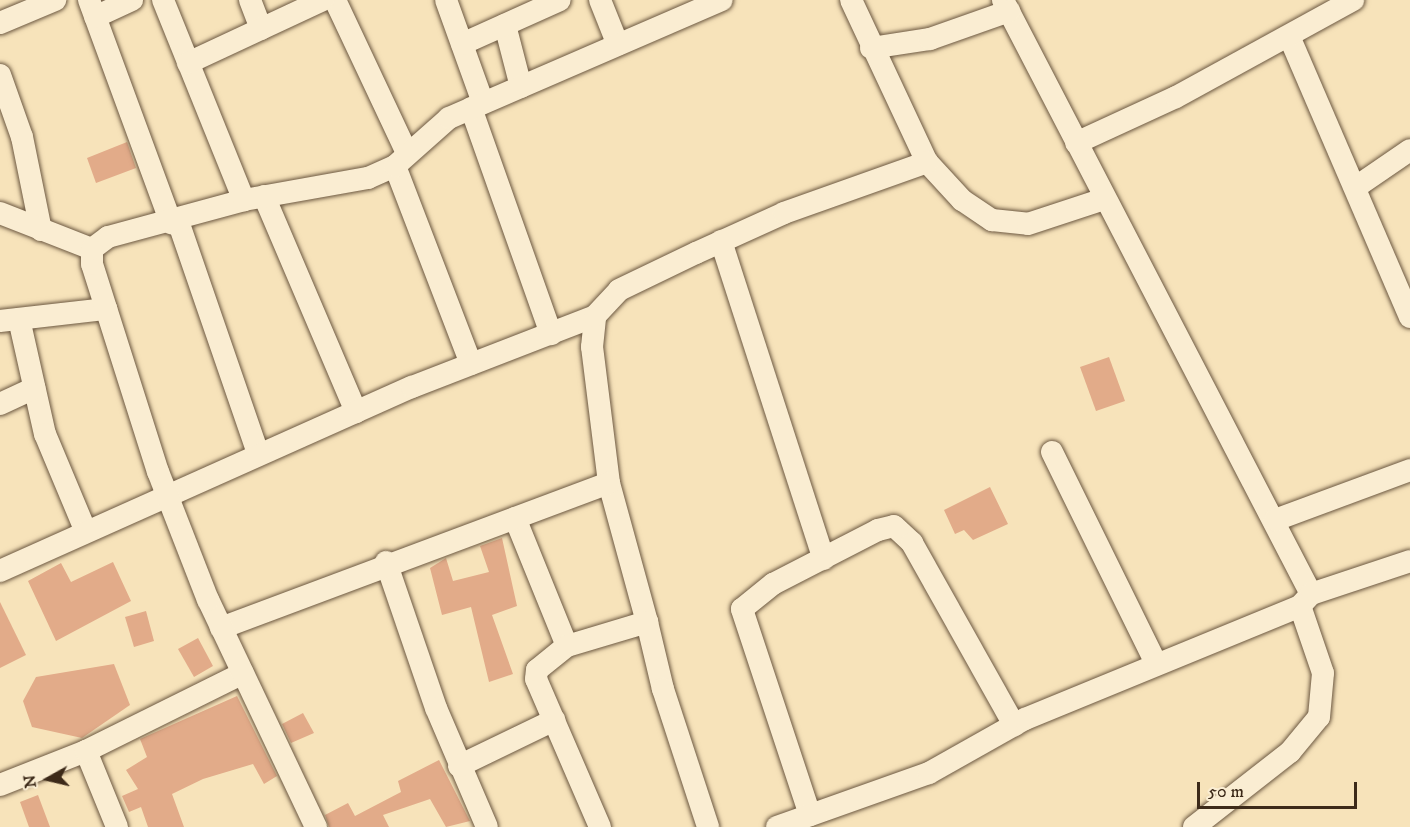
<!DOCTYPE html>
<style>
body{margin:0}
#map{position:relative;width:1410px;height:827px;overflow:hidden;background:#f7e3ba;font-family:"IM FELL DW Pica",serif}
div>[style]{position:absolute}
.building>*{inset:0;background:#e2ab89}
.roads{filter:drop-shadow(0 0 2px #6c5841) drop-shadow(0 0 2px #6c5841)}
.minor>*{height:22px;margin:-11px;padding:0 11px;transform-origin:11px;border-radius:11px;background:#faedd2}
span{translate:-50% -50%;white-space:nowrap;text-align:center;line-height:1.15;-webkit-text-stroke:5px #faedd2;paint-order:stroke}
.north{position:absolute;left:18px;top:749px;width:60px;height:60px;-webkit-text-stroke:4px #faedd2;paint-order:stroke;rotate:262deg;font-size:16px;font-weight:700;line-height:24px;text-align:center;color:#3d2a19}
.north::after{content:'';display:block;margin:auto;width:21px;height:27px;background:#3d2a19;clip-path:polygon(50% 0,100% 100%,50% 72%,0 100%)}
.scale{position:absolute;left:1197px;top:782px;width:160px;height:27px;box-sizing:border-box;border:3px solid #3d2a19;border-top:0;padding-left:8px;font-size:18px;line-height:21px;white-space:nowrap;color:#3d2a19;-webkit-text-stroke:4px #faedd2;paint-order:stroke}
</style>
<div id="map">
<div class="building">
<i style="clip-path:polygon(127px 142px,136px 168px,96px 183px,87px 158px)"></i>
<i style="clip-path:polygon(1109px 357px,1125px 401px,1096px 411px,1080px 367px)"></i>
<i style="clip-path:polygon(990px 487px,1008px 524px,973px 540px,964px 530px,955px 534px,944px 510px)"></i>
<i style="clip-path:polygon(502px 538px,517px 606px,492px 615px,513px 674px,489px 682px,471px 607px,442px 615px,430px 568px,446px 558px,453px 581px,489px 572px,480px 546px)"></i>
<i style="clip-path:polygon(113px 562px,131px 601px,56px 641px,28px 581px,61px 563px,71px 582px)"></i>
<i style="clip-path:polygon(0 602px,26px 655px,0 668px)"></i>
<i style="clip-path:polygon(146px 611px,154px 641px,134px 647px,125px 617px)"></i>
<i style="clip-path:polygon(198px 638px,213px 666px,194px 677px,178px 649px)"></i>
<i style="clip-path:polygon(114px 664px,130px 705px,82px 738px,32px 727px,23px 701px,36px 677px)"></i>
<i style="clip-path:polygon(237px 696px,277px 776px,264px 784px,253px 764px,203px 779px,172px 794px,184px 827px,148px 827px,141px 807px,129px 812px,122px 796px,138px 789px,126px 770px,147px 757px,140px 739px)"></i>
<i style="clip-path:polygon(303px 713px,314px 733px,291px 743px,282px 724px)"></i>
<i style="clip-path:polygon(439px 760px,470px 821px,446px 827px,430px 799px,383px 815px,389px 827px,329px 827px,325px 815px,348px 803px,355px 816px,401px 792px,398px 781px)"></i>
<i style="clip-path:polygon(38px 795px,50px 827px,29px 827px,20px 802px)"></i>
</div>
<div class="roads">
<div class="minor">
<i style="left:89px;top:0;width:238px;rotate:69.8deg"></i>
<i style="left:163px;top:0;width:216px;rotate:68deg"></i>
<i style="left:250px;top:0;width:31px;rotate:69deg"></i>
<i style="left:335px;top:0;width:167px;rotate:64.8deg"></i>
<i style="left:446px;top:0;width:109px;rotate:70.2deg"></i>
<i style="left:600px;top:0;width:48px;rotate:68.2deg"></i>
<i style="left:851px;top:0;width:179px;rotate:64.9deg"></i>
<i style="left:927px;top:162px;width:52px;rotate:47.4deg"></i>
<i style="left:962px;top:200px;width:36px;rotate:34deg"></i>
<i style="left:992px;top:220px;width:36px;rotate:6deg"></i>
<i style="left:1028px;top:224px;width:80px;rotate:-18.2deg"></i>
<i style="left:1003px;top:0;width:669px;rotate:62.59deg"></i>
<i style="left:95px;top:17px;width:41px;rotate:-24.7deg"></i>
<i style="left:0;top:23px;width:60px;rotate:-22.7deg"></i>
<i style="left:505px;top:25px;width:64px;rotate:75.5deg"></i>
<i style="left:1289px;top:36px;width:306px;rotate:66.7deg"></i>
<i style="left:462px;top:44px;width:107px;rotate:-24.2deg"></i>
<i style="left:871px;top:48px;width:60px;rotate:-8.7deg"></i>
<i style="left:930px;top:39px;width:84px;rotate:-19.5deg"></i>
<i style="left:188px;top:63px;width:149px;rotate:-25deg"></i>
<i style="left:0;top:75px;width:66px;rotate:70.5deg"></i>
<i style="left:22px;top:137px;width:95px;rotate:78.5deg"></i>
<i style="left:471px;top:108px;width:240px;rotate:70.5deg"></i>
<i style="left:1076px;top:143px;width:110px;rotate:-24.7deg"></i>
<i style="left:1176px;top:97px;width:202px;rotate:-28.7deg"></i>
<i style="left:395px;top:166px;width:212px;rotate:69deg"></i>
<i style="left:1356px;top:187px;width:65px;rotate:-34.4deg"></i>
<i style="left:264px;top:196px;width:235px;rotate:66.9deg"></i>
<i style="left:0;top:213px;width:99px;rotate:21.4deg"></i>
<i style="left:178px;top:221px;width:245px;rotate:71deg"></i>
<i style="left:721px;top:241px;width:334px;rotate:72.1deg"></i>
<i style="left:19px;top:319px;width:118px;rotate:77.3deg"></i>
<i style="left:45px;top:434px;width:106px;rotate:67.3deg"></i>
<i style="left:0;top:321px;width:107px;rotate:-6.5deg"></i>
<i style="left:0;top:404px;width:38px;rotate:-25deg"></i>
<i style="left:1052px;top:452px;width:235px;rotate:63.8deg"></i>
<i style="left:515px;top:518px;width:138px;rotate:67.9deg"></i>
<i style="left:1275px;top:520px;width:144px;rotate:-20.3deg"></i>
<i style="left:386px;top:562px;width:154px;rotate:71.1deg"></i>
<i style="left:436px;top:708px;width:129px;rotate:66.8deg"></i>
<i style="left:0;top:571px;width:451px;rotate:-24.1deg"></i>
<i style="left:412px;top:387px;width:196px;rotate:-21.2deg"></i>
<i style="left:647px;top:622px;width:144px;rotate:-105.3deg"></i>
<i style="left:609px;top:483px;width:137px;rotate:-97.1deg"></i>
<i style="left:592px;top:347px;width:31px;rotate:-84deg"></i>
<i style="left:595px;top:316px;width:35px;rotate:-47deg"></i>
<i style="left:619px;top:290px;width:85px;rotate:-25.7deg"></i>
<i style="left:696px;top:253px;width:97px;rotate:-24.4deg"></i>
<i style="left:784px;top:213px;width:152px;rotate:-19.6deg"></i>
<i style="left:221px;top:628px;width:414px;rotate:-20.5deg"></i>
<i style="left:86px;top:751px;width:82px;rotate:67.8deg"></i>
<i style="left:459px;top:766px;width:106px;rotate:-25.8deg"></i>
<i style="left:0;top:785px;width:92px;rotate:-21.6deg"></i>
<i style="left:86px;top:751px;width:175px;rotate:-26.4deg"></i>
<i style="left:810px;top:815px;width:217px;rotate:-108.3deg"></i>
<i style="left:742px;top:609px;width:40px;rotate:-39deg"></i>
<i style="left:773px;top:584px;width:118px;rotate:-27.2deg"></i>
<i style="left:878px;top:530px;width:16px;rotate:-14deg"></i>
<i style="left:894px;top:526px;width:25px;rotate:43deg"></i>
<i style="left:912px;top:543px;width:209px;rotate:60.7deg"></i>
<i style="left:316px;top:827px;width:251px;rotate:-115.4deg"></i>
<i style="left:208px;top:600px;width:137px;rotate:-111.3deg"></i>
<i style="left:158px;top:472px;width:218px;rotate:-107.6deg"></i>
<i style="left:92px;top:264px;width:15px;rotate:-90deg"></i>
<i style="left:92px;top:249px;width:20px;rotate:-37deg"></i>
<i style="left:108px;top:237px;width:141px;rotate:-15.2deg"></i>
<i style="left:244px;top:200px;width:126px;rotate:-10.1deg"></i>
<i style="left:368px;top:178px;width:30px;rotate:-24deg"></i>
<i style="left:395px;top:166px;width:72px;rotate:-41.6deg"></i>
<i style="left:449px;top:118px;width:297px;rotate:-23.4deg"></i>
<i style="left:600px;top:827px;width:161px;rotate:-113.4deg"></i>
<i style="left:536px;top:679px;width:9px;rotate:-84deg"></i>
<i style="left:537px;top:670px;width:38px;rotate:-39deg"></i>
<i style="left:567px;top:646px;width:84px;rotate:-16.7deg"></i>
<i style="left:647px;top:622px;width:69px;rotate:76.6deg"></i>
<i style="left:663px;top:689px;width:145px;rotate:71.9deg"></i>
<i style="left:777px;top:827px;width:161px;rotate:-19.6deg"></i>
<i style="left:929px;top:773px;width:110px;rotate:-29.4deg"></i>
<i style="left:1025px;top:719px;width:297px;rotate:-22.3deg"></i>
<i style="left:1300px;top:606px;width:16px;rotate:-47deg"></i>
<i style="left:1311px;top:594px;width:104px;rotate:-18.4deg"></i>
<i style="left:1194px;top:827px;width:122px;rotate:-38deg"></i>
<i style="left:1290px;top:752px;width:45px;rotate:-50.4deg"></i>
<i style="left:1319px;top:717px;width:44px;rotate:-84.8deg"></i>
<i style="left:1323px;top:673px;width:71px;rotate:-108.9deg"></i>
</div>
</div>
<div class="north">N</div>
<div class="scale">50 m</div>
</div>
